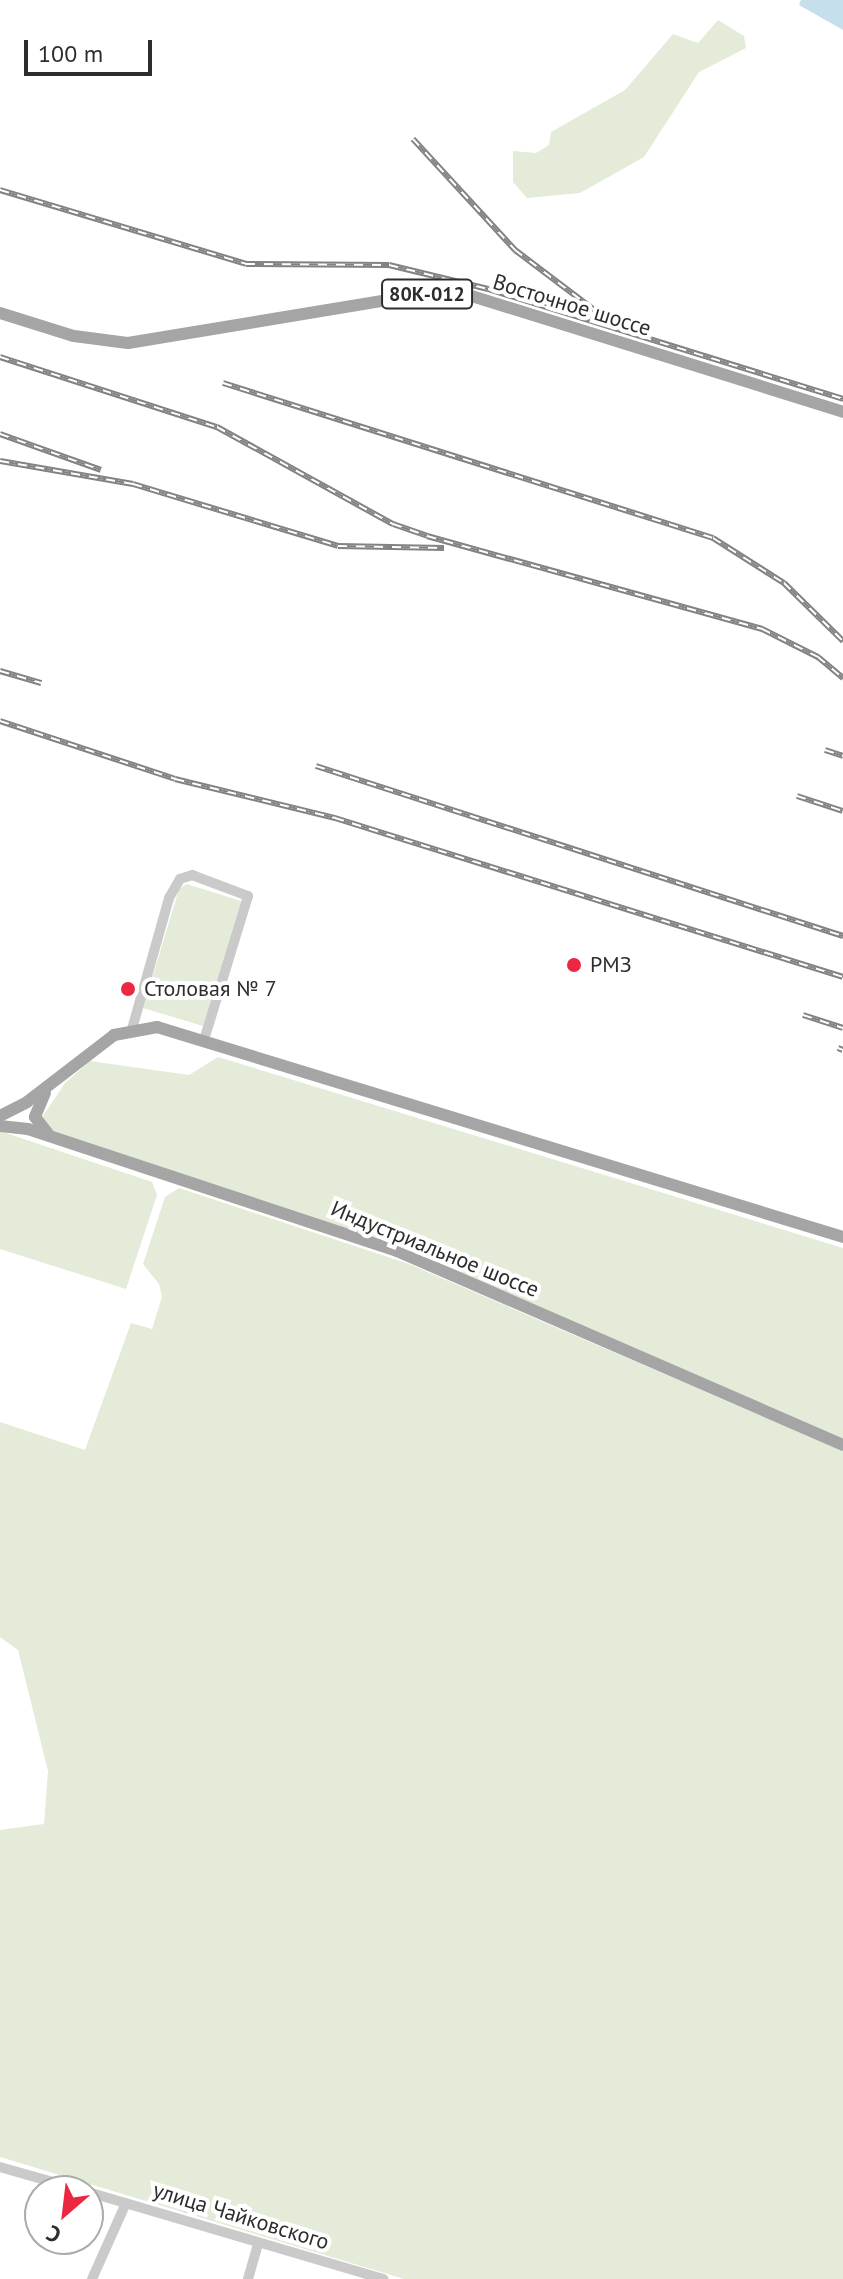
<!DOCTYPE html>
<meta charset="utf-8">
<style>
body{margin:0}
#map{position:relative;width:843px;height:2279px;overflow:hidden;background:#fff;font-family:"PT Sans",sans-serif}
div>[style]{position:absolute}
.green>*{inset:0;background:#e4ebd9}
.water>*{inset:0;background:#c5dfec}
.minor>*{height:10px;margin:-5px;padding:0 5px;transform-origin:5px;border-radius:5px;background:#cacaca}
.major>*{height:12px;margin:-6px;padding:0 6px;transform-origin:6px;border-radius:6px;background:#a5a5a5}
.rail>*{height:6px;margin-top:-3px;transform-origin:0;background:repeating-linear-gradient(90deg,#fff 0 9px,#828282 0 18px);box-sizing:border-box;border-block:2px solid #828282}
.dots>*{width:22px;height:22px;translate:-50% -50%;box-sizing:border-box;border:4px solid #fff;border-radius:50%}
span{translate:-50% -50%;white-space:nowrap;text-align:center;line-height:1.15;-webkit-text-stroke:8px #fff;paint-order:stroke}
.shield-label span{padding:2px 6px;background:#fff;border:2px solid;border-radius:6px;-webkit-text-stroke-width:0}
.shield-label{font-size:20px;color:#2d2d2d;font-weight:700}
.street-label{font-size:22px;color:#2d2d2d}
.poi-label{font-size:22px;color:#2d2d2d}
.left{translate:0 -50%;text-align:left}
.north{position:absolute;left:24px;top:2175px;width:80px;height:80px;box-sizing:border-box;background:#fff;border:2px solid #ababab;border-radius:50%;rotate:208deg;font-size:22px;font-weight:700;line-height:32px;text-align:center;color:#2d2d2d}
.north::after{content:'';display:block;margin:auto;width:28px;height:36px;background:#ec2742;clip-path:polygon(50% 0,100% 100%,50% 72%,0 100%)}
.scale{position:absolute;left:24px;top:40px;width:128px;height:36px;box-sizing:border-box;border:4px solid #2d2d2d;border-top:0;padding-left:10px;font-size:24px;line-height:28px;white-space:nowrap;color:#2d2d2d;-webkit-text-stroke:6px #fff;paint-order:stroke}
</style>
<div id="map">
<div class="green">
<i style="clip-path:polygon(718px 20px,744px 36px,746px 48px,699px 72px,644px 157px,580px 193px,527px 198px,513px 182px,513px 151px,536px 153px,549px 145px,551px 132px,625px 90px,673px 34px,698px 43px)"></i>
<i style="clip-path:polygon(187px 884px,241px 901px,203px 1026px,143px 1008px,179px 889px)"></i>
<i style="clip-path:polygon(218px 1057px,843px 1248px,843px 1439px,404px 1249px,56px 1136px,41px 1119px,65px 1083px,90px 1061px,189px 1075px)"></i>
<i style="clip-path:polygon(0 1131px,152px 1182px,157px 1195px,126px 1289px,0 1249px)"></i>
<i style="clip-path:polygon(179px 1188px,409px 1264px,843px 1451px,843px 2279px,404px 2279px,0 2157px,0 1830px,44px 1824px,48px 1771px,18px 1650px,0 1637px,0 1422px,85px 1450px,131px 1323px,152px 1329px,162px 1297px,159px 1284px,143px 1264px,165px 1197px)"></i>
</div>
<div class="water">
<i style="clip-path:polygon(801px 0,843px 0,843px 30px,799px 5px)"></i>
</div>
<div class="minor">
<i style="left:132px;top:1029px;width:136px;rotate:-74.2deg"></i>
<i style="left:169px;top:898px;width:22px;rotate:-60deg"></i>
<i style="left:180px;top:879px;width:13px;rotate:-18deg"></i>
<i style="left:192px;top:875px;width:60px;rotate:20.6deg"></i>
<i style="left:248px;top:896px;width:151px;rotate:107deg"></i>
<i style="left:0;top:2167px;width:87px;rotate:15.9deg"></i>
<i style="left:88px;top:2192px;width:308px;rotate:16.4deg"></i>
<i style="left:92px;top:2279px;width:83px;rotate:-65.9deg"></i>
<i style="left:248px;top:2279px;width:37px;rotate:-74deg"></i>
</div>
<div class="major">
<i style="left:0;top:313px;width:77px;rotate:17.3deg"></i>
<i style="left:74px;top:336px;width:54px;rotate:7.4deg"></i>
<i style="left:128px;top:343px;width:313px;rotate:-9.4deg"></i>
<i style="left:437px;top:292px;width:25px;rotate:2deg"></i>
<i style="left:462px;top:293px;width:399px;rotate:17.3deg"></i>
<i style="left:45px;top:1093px;width:26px;rotate:113deg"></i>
<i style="left:35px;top:1117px;width:23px;rotate:52deg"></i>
<i style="left:0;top:1116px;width:30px;rotate:-27deg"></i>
<i style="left:27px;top:1102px;width:110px;rotate:-37.6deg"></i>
<i style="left:114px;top:1035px;width:44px;rotate:-10.5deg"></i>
<i style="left:157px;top:1027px;width:717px;rotate:17.02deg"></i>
<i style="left:0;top:1126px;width:28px;rotate:6deg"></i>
<i style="left:28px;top:1129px;width:389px;rotate:18.3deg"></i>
<i style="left:397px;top:1251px;width:486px;rotate:23.5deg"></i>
</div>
<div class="rail">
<i style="left:413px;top:139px;width:151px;rotate:47.4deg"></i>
<i style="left:515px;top:250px;width:113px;rotate:37.1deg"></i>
<i style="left:0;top:190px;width:257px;rotate:16.7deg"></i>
<i style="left:246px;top:264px;width:143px;rotate:0.4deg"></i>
<i style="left:389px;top:265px;width:102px;rotate:13.6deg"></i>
<i style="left:488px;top:289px;width:372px;rotate:17.2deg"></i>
<i style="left:0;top:357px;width:228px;rotate:17.9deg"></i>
<i style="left:217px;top:427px;width:201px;rotate:28.9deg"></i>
<i style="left:393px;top:524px;width:36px;rotate:19deg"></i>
<i style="left:427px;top:536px;width:348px;rotate:15.5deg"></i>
<i style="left:762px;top:629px;width:63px;rotate:26.6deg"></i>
<i style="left:818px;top:657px;width:33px;rotate:40deg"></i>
<i style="left:223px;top:383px;width:514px;rotate:17.55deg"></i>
<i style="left:713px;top:538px;width:84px;rotate:32.4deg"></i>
<i style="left:784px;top:583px;width:83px;rotate:44.5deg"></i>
<i style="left:0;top:434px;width:107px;rotate:19.6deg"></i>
<i style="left:0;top:461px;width:135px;rotate:9.8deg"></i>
<i style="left:133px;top:484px;width:214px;rotate:16.8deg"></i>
<i style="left:338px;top:546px;width:106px;rotate:1.1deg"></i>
<i style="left:0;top:671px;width:43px;rotate:16.3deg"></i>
<i style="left:0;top:721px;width:184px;rotate:18.3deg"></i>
<i style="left:175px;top:779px;width:165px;rotate:13.7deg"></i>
<i style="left:335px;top:818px;width:532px;rotate:17.38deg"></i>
<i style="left:825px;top:750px;width:19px;rotate:18deg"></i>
<i style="left:316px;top:766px;width:554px;rotate:17.88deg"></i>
<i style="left:797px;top:796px;width:48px;rotate:18.1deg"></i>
<i style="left:803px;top:1015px;width:42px;rotate:18deg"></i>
<i style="left:838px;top:1048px;width:5px;rotate:22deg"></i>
</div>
<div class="dots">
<i style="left:574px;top:965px;background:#ec2742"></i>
<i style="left:128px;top:989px;background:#ec2742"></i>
</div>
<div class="shield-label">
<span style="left:427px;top:294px">80К-012</span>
</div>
<div class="street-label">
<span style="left:572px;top:305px;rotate:17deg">Восточное шоссе</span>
<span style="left:435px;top:1249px;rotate:22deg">Индустриальное шоссе</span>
<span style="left:241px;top:2216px;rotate:17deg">улица Чайковского</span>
</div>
<div class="poi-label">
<span class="left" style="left:590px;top:965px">РМЗ</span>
<span class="left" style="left:144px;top:989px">Столовая № 7</span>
</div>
<div class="north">С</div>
<div class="scale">100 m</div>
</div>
